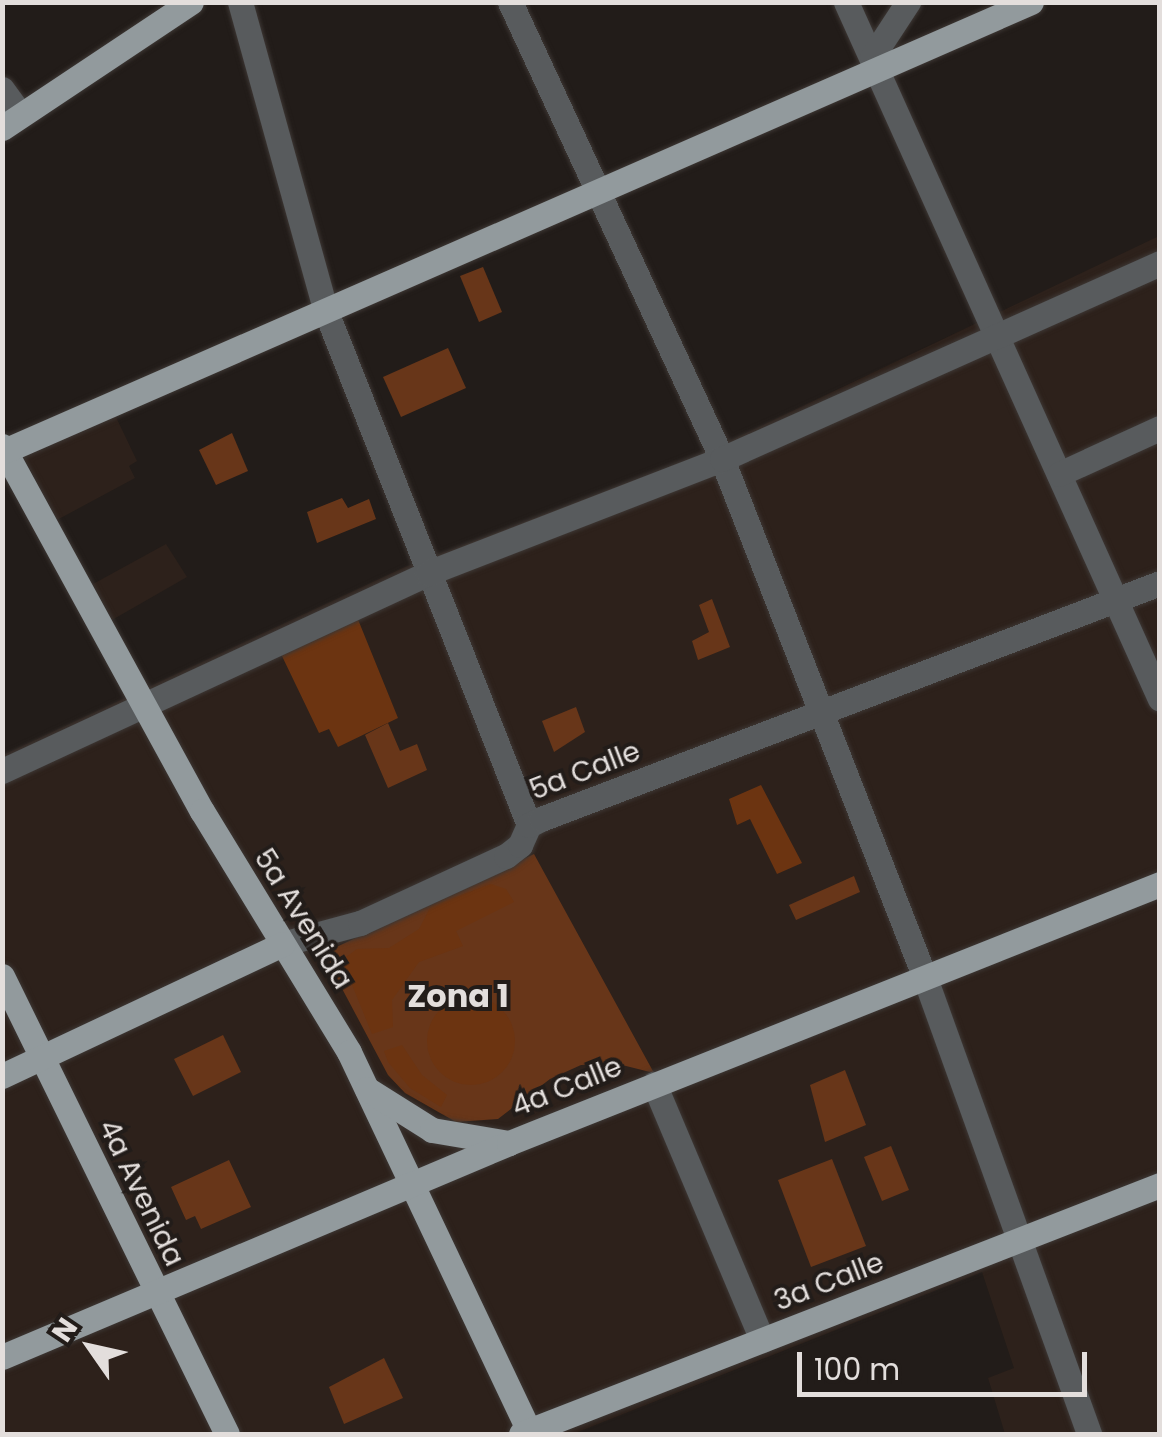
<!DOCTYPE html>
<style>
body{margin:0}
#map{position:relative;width:1162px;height:1437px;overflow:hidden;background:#221c19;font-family:Poppins,sans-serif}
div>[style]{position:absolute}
.built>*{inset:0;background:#2d211b}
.green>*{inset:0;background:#683619}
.forest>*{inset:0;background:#6c3411}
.round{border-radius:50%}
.roads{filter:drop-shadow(0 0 2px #3d3734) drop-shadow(0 0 2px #3d3734)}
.minor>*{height:25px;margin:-12.5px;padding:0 12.5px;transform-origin:12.5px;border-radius:12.5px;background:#585b5d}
.major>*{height:25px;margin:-12.5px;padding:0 12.5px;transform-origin:12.5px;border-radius:12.5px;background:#929a9d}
span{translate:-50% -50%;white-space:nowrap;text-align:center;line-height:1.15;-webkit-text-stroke:8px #221c19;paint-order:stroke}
.street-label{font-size:28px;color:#e3dedc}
.quarter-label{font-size:32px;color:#e3dedc;font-weight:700}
.frame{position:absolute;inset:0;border:5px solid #e3dedc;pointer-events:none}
.north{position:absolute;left:40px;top:1297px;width:100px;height:100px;-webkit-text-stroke:8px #221c19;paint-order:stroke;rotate:304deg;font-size:28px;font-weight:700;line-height:40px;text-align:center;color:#e3dedc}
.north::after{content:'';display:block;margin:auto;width:35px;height:45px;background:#e3dedc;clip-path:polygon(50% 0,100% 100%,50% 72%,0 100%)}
.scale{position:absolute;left:797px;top:1352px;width:290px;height:45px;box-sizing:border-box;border:5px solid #e3dedc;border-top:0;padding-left:12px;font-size:30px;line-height:35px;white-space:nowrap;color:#e3dedc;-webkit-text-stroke:8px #221c19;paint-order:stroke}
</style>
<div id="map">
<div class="built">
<i style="clip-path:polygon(1159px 236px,1159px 1434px,1005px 1434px,988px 1378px,1014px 1368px,982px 1272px,573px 1434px,3px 1434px,3px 755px,405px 567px,700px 455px)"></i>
<i style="clip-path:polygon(115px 415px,137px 461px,129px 466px,135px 478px,57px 520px,23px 456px)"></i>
<i style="clip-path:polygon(166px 544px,187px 577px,112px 620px,93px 584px)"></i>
</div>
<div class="green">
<i style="clip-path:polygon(483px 267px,502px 312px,479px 322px,460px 276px)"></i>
<i style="clip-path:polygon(448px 348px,466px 388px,401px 417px,383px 377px)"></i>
<i style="clip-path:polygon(232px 433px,248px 471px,216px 485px,199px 450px)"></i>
<i style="clip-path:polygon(342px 498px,348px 508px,369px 499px,376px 519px,317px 543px,307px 512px)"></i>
<i style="clip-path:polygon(712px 599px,730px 647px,698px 660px,692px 641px,709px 632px,699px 605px)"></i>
<i style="clip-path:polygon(576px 707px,585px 732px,554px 752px,542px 721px)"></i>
<i style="clip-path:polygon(388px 723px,400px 751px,417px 744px,427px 770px,388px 788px,365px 735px)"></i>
<i style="clip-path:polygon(534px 854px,654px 1073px,614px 1063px,581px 1065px,550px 1079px,498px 1119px,456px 1122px,405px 1093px,388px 1075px,330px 966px,330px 950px)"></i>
<i style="clip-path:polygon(854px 876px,860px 892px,796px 920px,789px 905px)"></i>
<i style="clip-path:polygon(223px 1035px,241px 1072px,193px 1096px,174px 1059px)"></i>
<i style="clip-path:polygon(845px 1070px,866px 1125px,825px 1142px,810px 1085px)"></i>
<i style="clip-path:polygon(891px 1146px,909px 1190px,882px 1201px,864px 1157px)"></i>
<i style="clip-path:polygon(832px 1159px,866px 1246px,811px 1267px,778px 1180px)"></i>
<i style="clip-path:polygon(229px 1160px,251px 1207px,201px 1229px,195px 1216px,186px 1220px,171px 1187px)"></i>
<i style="clip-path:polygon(384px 1358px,403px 1398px,344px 1424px,329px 1387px)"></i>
</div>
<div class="forest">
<i style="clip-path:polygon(357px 617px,398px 718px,338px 747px,329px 729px,319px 733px,281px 654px)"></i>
<i style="clip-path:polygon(761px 785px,802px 863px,777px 874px,750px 819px,737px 825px,729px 799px)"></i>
<i style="clip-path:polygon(491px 884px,506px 889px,514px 902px,456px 931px,463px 946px,419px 962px,392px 1000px,393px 1027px,372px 1034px,342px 960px,357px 949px,389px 948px,419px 929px,431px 906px)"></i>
<i class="round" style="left:427px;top:997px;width:88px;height:88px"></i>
<i style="clip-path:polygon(402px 1045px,422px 1075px,447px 1095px,441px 1107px,410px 1088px,388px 1062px,384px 1051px)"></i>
</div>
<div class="roads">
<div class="minor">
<i style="left:240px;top:2px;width:319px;rotate:74.5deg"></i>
<i style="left:325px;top:309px;width:555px;rotate:68.43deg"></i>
<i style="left:510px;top:2px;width:504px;rotate:65.11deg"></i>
<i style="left:722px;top:459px;width:557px;rotate:68.64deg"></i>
<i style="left:925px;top:978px;width:485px;rotate:70.2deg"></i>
<i style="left:846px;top:2px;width:764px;rotate:65.75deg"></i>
<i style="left:872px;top:57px;width:66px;rotate:-56.8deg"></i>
<i style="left:2px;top:89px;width:31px;rotate:54deg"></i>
<i style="left:1059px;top:474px;width:111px;rotate:-24.5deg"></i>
<i style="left:2px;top:771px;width:470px;rotate:-24.9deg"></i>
<i style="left:428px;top:573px;width:315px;rotate:-21.2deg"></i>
<i style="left:722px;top:459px;width:480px;rotate:-24.1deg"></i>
<i style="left:282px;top:944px;width:81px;rotate:-15.1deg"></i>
<i style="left:360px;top:923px;width:161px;rotate:-24.7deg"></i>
<i style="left:506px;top:856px;width:18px;rotate:-38deg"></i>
<i style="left:520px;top:845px;width:22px;rotate:-66deg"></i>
<i style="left:529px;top:825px;width:13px;rotate:-27deg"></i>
<i style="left:541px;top:819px;width:662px;rotate:-20.87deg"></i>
<i style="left:654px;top:1084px;width:278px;rotate:67.1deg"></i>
</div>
<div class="major">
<i style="left:2px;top:128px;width:227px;rotate:-33.7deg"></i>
<i style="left:2px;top:446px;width:416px;rotate:61.3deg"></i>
<i style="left:202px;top:811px;width:282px;rotate:58.6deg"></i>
<i style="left:349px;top:1052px;width:420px;rotate:64.6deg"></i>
<i style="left:2px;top:452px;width:1123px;rotate:-23.62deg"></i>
<i style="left:2px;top:976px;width:510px;rotate:63.84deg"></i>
<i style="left:2px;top:1076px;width:310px;rotate:-25.2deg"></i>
<i style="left:367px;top:1089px;width:77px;rotate:32.2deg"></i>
<i style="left:432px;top:1130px;width:78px;rotate:9.6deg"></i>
<i style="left:2px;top:1357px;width:550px;rotate:-22.88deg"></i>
<i style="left:509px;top:1143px;width:701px;rotate:-21.7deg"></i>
<i style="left:521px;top:1434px;width:686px;rotate:-21.29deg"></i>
</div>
</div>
<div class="street-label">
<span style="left:585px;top:771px;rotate:-21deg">5a Calle</span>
<span style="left:303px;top:919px;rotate:58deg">5a Avenida</span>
<span style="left:567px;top:1087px;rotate:-22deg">4a Calle</span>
<span style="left:141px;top:1193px;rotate:64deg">4a Avenida</span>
<span style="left:829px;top:1282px;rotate:-21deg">3a Calle</span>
</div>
<div class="quarter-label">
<span style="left:458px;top:996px">Zona 1</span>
</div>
<div class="frame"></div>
<div class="north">N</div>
<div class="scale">100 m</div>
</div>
